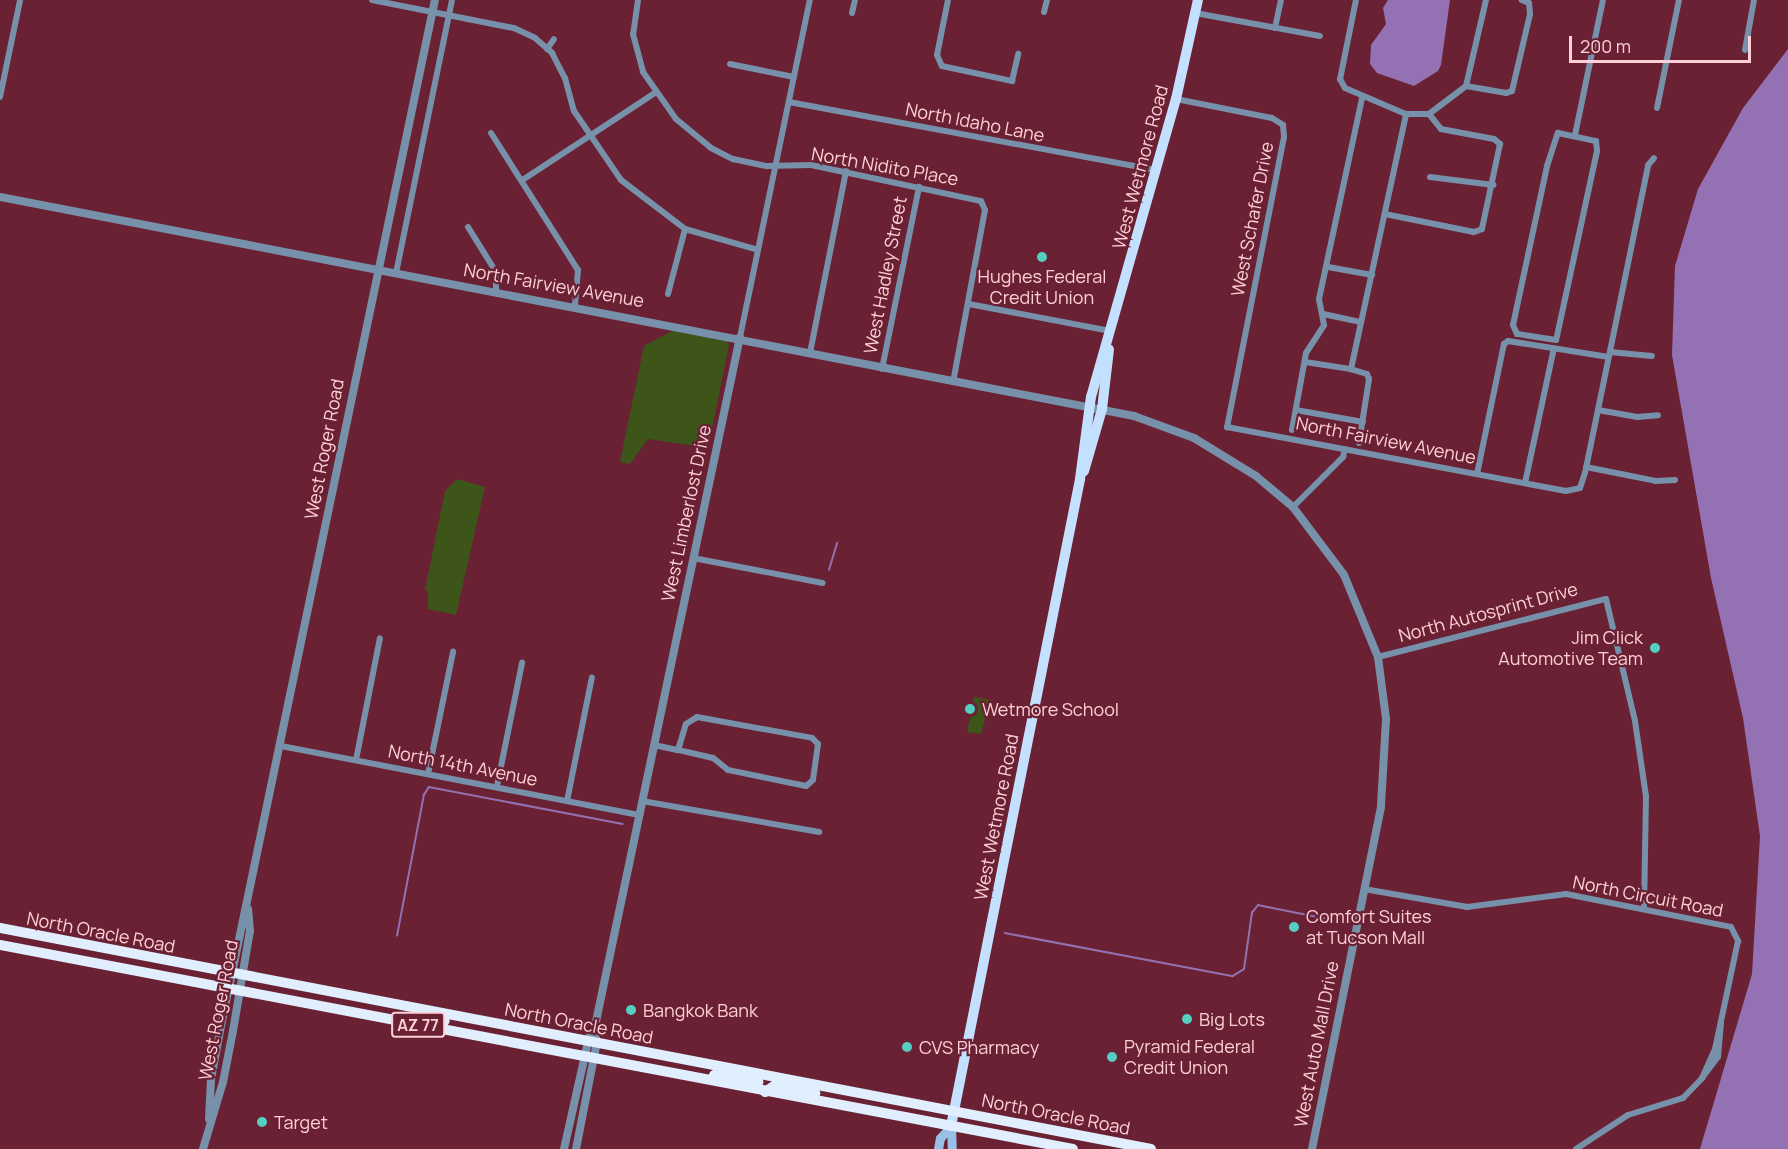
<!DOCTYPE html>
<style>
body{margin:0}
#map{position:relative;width:1788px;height:1149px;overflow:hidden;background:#6a2134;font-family:Manrope,sans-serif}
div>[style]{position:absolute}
.green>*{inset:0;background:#3d5518}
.water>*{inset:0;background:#9371b2}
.stream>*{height:1.5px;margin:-0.75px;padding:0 0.75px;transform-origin:0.75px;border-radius:0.75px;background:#9371b2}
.minor>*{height:6px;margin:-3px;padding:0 3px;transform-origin:3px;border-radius:3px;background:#7891aa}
.tertiary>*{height:8px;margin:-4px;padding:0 4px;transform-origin:4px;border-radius:4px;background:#7891aa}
.secondary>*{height:9px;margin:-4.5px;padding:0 4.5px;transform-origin:4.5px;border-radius:4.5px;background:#98c0e6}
.primary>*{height:10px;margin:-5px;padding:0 5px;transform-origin:5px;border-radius:5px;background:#c3e1ff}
.trunk>*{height:10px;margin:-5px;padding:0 5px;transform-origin:5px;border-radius:5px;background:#e0eefe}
.dots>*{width:16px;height:16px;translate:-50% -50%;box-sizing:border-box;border:3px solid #6a2134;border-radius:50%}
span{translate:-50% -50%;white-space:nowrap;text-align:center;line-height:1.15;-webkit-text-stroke:4.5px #6a2134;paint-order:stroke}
.shield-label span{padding:2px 4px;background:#6a2134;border:2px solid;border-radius:4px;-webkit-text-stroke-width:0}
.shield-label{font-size:16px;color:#fdcfd6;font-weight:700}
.street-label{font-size:18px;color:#fdcfd6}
.poi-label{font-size:18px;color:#fdcfd6}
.right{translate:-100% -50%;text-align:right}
.left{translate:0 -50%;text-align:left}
.scale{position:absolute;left:1569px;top:36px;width:182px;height:27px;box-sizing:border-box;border:3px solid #fdcfd6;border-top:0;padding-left:8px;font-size:18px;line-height:21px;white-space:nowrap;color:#fdcfd6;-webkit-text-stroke:4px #6a2134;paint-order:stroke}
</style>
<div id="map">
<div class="green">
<i style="clip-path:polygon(672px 331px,727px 341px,729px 345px,708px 448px,648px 439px,630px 464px,620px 462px,644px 346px)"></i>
<i style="clip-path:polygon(457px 479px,485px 487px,456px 615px,428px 609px,428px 591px,425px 590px,445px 491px)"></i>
<i style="clip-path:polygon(974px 697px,990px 700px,981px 734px,967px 732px)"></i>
</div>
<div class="water">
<i style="clip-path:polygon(1388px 0,1450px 0,1441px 65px,1438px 71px,1414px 86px,1377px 73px,1370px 64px,1371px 45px,1386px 24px,1383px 8px)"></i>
<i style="clip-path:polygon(1788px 49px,1788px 1149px,1700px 1149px,1752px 974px,1760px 836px,1743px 718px,1711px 578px,1672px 355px,1675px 266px,1698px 189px,1743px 108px)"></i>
</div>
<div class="stream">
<i style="left:829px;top:570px;width:28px;rotate:-73deg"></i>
<i style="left:1005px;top:933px;width:232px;rotate:10.7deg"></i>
<i style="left:1233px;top:976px;width:13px;rotate:-32deg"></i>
<i style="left:1244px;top:969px;width:57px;rotate:-81.9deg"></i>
<i style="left:1252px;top:913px;width:10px;rotate:-53deg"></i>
<i style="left:1258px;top:905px;width:86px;rotate:11.4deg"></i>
<i style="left:397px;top:936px;width:144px;rotate:-79.2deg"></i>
<i style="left:424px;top:795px;width:9px;rotate:-58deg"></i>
<i style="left:429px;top:787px;width:197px;rotate:10.8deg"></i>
</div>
<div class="minor">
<i style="left:372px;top:0;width:145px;rotate:11.2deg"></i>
<i style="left:514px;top:28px;width:23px;rotate:25deg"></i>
<i style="left:535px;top:38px;width:23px;rotate:41deg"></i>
<i style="left:552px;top:53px;width:28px;rotate:63deg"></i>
<i style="left:565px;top:78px;width:34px;rotate:75deg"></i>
<i style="left:574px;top:111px;width:83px;rotate:55.7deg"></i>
<i style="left:621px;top:180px;width:81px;rotate:37.4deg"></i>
<i style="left:685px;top:229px;width:76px;rotate:16deg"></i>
<i style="left:638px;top:0;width:34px;rotate:98deg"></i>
<i style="left:633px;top:34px;width:39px;rotate:75deg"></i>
<i style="left:643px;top:72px;width:57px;rotate:54.9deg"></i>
<i style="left:676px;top:119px;width:45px;rotate:39.6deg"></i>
<i style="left:711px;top:148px;width:25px;rotate:27deg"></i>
<i style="left:733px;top:159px;width:35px;rotate:12deg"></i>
<i style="left:767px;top:166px;width:44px;rotate:-1.3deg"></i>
<i style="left:811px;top:165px;width:174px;rotate:12deg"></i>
<i style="left:981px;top:201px;width:10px;rotate:66deg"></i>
<i style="left:985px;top:210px;width:175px;rotate:100.5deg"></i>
<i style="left:948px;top:0;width:56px;rotate:101.3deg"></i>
<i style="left:937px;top:55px;width:12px;rotate:66deg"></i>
<i style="left:942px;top:66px;width:72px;rotate:12.1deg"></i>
<i style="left:1012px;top:81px;width:28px;rotate:-77deg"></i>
<i style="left:1356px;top:0;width:81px;rotate:101.4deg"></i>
<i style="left:1340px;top:79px;width:10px;rotate:61deg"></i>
<i style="left:1345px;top:88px;width:66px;rotate:23.1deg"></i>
<i style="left:1406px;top:114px;width:23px"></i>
<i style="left:1429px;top:114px;width:19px;rotate:51deg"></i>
<i style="left:1441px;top:129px;width:54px;rotate:10.7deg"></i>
<i style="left:1494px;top:139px;width:8px;rotate:40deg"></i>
<i style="left:1500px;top:144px;width:87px;rotate:102deg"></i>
<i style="left:1482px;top:229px;width:9px;rotate:159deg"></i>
<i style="left:1474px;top:232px;width:91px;rotate:-168.6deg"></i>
<i style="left:1044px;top:12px;width:12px;rotate:-76deg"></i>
<i style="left:852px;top:13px;width:13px;rotate:-77deg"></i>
<i style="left:1195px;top:13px;width:127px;rotate:10.4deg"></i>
<i style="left:1275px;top:28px;width:29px;rotate:-78deg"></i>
<i style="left:547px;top:49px;width:12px;rotate:-55deg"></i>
<i style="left:1745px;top:50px;width:51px;rotate:-79.8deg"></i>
<i style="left:730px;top:64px;width:65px;rotate:11.5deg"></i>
<i style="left:1466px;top:86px;width:41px;rotate:9.9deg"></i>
<i style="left:1506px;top:93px;width:6px;rotate:-18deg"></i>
<i style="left:1512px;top:91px;width:79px;rotate:-76.8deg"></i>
<i style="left:1530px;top:14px;width:11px;rotate:-95deg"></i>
<i style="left:1529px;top:3px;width:8px;rotate:-157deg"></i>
<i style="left:0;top:97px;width:99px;rotate:-78.3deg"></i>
<i style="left:1176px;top:99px;width:98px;rotate:11.2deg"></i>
<i style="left:1272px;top:118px;width:13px;rotate:32deg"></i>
<i style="left:1283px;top:125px;width:12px;rotate:85deg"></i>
<i style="left:1284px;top:137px;width:296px;rotate:101.1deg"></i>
<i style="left:1227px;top:427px;width:345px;rotate:10.7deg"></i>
<i style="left:1566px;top:491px;width:14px;rotate:-12deg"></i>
<i style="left:1580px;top:488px;width:16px;rotate:-72deg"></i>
<i style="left:1585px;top:473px;width:314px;rotate:-78.4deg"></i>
<i style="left:1648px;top:165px;width:9px;rotate:-49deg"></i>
<i style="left:789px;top:102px;width:373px;rotate:10.5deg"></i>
<i style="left:1657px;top:108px;width:110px;rotate:-78.5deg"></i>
<i style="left:1429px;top:114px;width:46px;rotate:-37.1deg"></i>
<i style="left:1466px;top:86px;width:88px;rotate:-76.9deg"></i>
<i style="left:491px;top:133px;width:162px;rotate:57.6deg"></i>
<i style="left:578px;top:270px;width:35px;rotate:95deg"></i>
<i style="left:1558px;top:133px;width:39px;rotate:12deg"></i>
<i style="left:1596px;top:141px;width:10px;rotate:84deg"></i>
<i style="left:1597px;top:151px;width:193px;rotate:102.2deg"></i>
<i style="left:1556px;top:340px;width:39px;rotate:-171deg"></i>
<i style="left:1517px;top:334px;width:10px;rotate:-114deg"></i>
<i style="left:1513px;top:325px;width:163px;rotate:-77.9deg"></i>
<i style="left:1547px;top:166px;width:35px;rotate:-72deg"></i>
<i style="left:1575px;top:135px;width:138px;rotate:-78.3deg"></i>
<i style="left:1430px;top:177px;width:64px;rotate:7.1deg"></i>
<i style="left:524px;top:179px;width:157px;rotate:-33.3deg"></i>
<i style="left:468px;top:227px;width:53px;rotate:58.1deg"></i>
<i style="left:496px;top:272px;width:20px;rotate:90deg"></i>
<i style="left:1328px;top:267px;width:45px;rotate:10.3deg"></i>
<i style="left:396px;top:273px;width:279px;rotate:-78.4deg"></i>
<i style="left:668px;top:294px;width:67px;rotate:-75.3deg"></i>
<i style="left:969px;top:304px;width:144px;rotate:10.8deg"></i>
<i style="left:1323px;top:314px;width:39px;rotate:12deg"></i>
<i style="left:740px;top:337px;width:344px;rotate:-78.3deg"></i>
<i style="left:1610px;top:352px;width:42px;rotate:5.4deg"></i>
<i style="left:810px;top:353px;width:186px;rotate:-78.8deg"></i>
<i style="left:1305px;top:362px;width:47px;rotate:8.7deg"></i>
<i style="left:882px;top:369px;width:186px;rotate:-78.5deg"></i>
<i style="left:1296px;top:410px;width:68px;rotate:10.2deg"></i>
<i style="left:1598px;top:410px;width:40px;rotate:10deg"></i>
<i style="left:1637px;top:417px;width:21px;rotate:-5deg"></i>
<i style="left:1292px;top:430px;width:78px;rotate:-79.7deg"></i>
<i style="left:1306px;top:353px;width:33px;rotate:-57deg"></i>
<i style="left:1324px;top:325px;width:26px;rotate:-101deg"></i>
<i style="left:1319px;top:299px;width:206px;rotate:-77.9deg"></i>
<i style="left:1359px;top:443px;width:65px;rotate:-81.1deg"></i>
<i style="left:1369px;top:379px;width:5px;rotate:-112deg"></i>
<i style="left:1367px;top:374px;width:17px;rotate:-163deg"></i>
<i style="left:1351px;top:369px;width:261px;rotate:-77.8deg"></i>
<i style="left:1586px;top:467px;width:71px;rotate:11.3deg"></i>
<i style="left:1656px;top:481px;width:19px;rotate:-3deg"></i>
<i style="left:1477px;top:474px;width:133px;rotate:-78.3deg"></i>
<i style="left:1504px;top:344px;width:5px;rotate:-37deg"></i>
<i style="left:1508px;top:341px;width:102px;rotate:9deg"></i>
<i style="left:1525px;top:483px;width:138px;rotate:-77.9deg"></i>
<i style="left:1293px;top:507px;width:71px;rotate:-45deg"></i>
<i style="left:1343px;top:457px;width:8px;rotate:-76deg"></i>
<i style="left:693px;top:558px;width:132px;rotate:10.9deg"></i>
<i style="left:1378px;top:657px;width:235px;rotate:-14.3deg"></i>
<i style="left:1606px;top:599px;width:125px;rotate:76.6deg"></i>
<i style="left:1635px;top:721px;width:76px;rotate:81.7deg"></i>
<i style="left:1646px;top:796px;width:113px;rotate:91deg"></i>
<i style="left:697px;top:717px;width:117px;rotate:10.3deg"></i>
<i style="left:812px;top:738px;width:8px;rotate:45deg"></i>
<i style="left:818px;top:744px;width:36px;rotate:98deg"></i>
<i style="left:813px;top:780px;width:9px;rotate:139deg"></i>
<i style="left:806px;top:786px;width:80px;rotate:-168.4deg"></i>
<i style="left:728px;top:770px;width:19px;rotate:-141deg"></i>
<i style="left:713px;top:758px;width:36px;rotate:-167deg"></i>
<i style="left:678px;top:750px;width:27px;rotate:-73deg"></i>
<i style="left:686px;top:724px;width:13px;rotate:-32deg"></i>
<i style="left:654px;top:745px;width:25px;rotate:12deg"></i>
<i style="left:281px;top:746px;width:366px;rotate:10.9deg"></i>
<i style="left:356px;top:760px;width:124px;rotate:-78.9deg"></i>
<i style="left:428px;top:774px;width:125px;rotate:-78.4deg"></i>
<i style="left:497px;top:786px;width:126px;rotate:-78.5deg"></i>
<i style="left:567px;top:801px;width:126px;rotate:-78.6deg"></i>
<i style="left:642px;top:801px;width:180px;rotate:9.9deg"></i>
<i style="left:1364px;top:889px;width:105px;rotate:9.9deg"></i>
<i style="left:1467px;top:907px;width:100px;rotate:-7.5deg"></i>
<i style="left:1566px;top:894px;width:168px;rotate:11.3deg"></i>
<i style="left:1731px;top:927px;width:16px;rotate:63deg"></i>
<i style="left:1738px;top:941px;width:110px;rotate:102deg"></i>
<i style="left:1715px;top:1049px;width:32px;rotate:114deg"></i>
<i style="left:1702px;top:1078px;width:26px;rotate:-53deg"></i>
<i style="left:1718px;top:1057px;width:34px;rotate:-85deg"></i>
<i style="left:1576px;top:1149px;width:62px;rotate:-33.2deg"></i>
<i style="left:1628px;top:1115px;width:58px;rotate:-17.2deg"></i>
<i style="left:1683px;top:1098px;width:28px;rotate:-46deg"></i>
</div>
<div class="tertiary">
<i style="left:0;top:197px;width:1155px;rotate:10.93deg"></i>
<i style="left:1134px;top:416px;width:64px;rotate:20.1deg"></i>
<i style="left:1194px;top:438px;width:73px;rotate:31.5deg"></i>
<i style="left:1256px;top:476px;width:48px;rotate:40deg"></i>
<i style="left:1293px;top:507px;width:85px;rotate:53.1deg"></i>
<i style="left:1344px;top:575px;width:89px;rotate:67.5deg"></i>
<i style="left:1378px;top:657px;width:63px;rotate:82.6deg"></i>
<i style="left:1386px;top:719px;width:88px;rotate:93.3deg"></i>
<i style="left:1381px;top:807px;width:349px;rotate:101.4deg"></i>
<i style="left:209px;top:1119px;width:40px;rotate:-87.1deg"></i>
<i style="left:211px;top:1079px;width:59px;rotate:-79.3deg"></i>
<i style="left:222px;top:1021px;width:1043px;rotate:-78.22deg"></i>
<i style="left:203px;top:1149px;width:70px;rotate:-73.4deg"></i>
<i style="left:223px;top:1082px;width:52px;rotate:-78.9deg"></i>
<i style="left:233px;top:1031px;width:101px;rotate:-80.4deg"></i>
<i style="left:250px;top:931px;width:22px;rotate:-95deg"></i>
<i style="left:564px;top:1149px;width:115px;rotate:-77.4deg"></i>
<i style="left:576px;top:1149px;width:109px;rotate:-78.9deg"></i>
<i style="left:597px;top:1042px;width:11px;rotate:-105deg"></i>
<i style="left:594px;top:1031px;width:709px;rotate:-78.12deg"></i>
</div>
<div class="secondary">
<i style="left:951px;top:1126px;width:23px;rotate:88deg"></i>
<i style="left:938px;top:1149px;width:11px;rotate:-80deg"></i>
<i style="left:940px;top:1138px;width:16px;rotate:-47deg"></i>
</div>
<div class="primary">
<i style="left:1084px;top:471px;width:65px;rotate:-73.8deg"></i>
<i style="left:1102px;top:409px;width:60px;rotate:-83.3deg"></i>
<i style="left:951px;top:1126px;width:660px;rotate:-78.72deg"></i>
<i style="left:1080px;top:479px;width:83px;rotate:-82.4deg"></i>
<i style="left:1091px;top:397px;width:310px;rotate:-74.1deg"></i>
<i style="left:1176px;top:99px;width:101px;rotate:-77.5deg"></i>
</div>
<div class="trunk">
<i style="left:0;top:928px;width:1172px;rotate:10.87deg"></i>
<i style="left:0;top:945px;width:1092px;rotate:10.76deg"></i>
<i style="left:415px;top:1024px;width:10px;rotate:-45deg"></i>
<i style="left:422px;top:1017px;width:23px;rotate:10deg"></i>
<i style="left:714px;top:1075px;width:45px;rotate:9deg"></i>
<i style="left:765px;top:1092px;width:11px;rotate:-34deg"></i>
<i style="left:774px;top:1086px;width:42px;rotate:9.7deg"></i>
</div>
<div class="dots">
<i style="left:1042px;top:257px;background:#56cec4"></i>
<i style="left:1655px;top:648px;background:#56cec4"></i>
<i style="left:970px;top:709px;background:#56cec4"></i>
<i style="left:1294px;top:927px;background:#56cec4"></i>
<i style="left:631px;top:1010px;background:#56cec4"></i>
<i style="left:1187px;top:1019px;background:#56cec4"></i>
<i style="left:907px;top:1047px;background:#56cec4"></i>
<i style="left:1112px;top:1057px;background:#56cec4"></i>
<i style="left:262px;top:1122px;background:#56cec4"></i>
</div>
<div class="shield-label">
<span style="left:418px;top:1025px">AZ 77</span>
</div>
<div class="street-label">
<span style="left:975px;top:122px;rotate:11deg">North Idaho Lane</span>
<span style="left:885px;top:166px;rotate:10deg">North Nidito Place</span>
<span style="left:1140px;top:167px;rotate:-75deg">West Wetmore Road</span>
<span style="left:1252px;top:219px;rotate:-79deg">West Schafer Drive</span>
<span style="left:885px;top:275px;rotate:-79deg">West Hadley Street</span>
<span style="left:554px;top:285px;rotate:10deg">North Fairview Avenue</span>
<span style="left:1386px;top:440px;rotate:11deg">North Fairview Avenue</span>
<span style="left:324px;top:449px;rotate:-79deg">West Roger Road</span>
<span style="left:686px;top:513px;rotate:-78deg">West Limberlost Drive</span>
<span style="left:1488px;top:612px;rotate:-15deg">North Autosprint Drive</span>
<span style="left:463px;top:765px;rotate:11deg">North 14th Avenue</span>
<span style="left:996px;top:817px;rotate:-79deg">West Wetmore Road</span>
<span style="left:1648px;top:896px;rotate:11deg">North Circuit Road</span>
<span style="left:101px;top:932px;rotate:11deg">North Oracle Road</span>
<span style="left:218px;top:1010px;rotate:-79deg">West Roger Road</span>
<span style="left:579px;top:1023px;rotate:11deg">North Oracle Road</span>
<span style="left:1316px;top:1044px;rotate:-79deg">West Auto Mall Drive</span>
<span style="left:1056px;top:1114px;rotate:11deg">North Oracle Road</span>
</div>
<div class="poi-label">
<span style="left:1042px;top:287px">Hughes Federal<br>Credit Union</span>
<span class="right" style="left:1643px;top:648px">Jim Click<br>Automotive Team</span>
<span class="left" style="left:982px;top:709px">Wetmore School</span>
<span class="left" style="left:1306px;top:927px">Comfort Suites<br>at Tucson Mall</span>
<span class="left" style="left:643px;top:1010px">Bangkok Bank</span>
<span class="left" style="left:1199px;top:1019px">Big Lots</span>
<span class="left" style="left:919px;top:1047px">CVS Pharmacy</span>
<span class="left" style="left:1124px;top:1057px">Pyramid Federal<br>Credit Union</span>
<span class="left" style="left:274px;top:1122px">Target</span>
</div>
<div class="scale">200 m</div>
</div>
